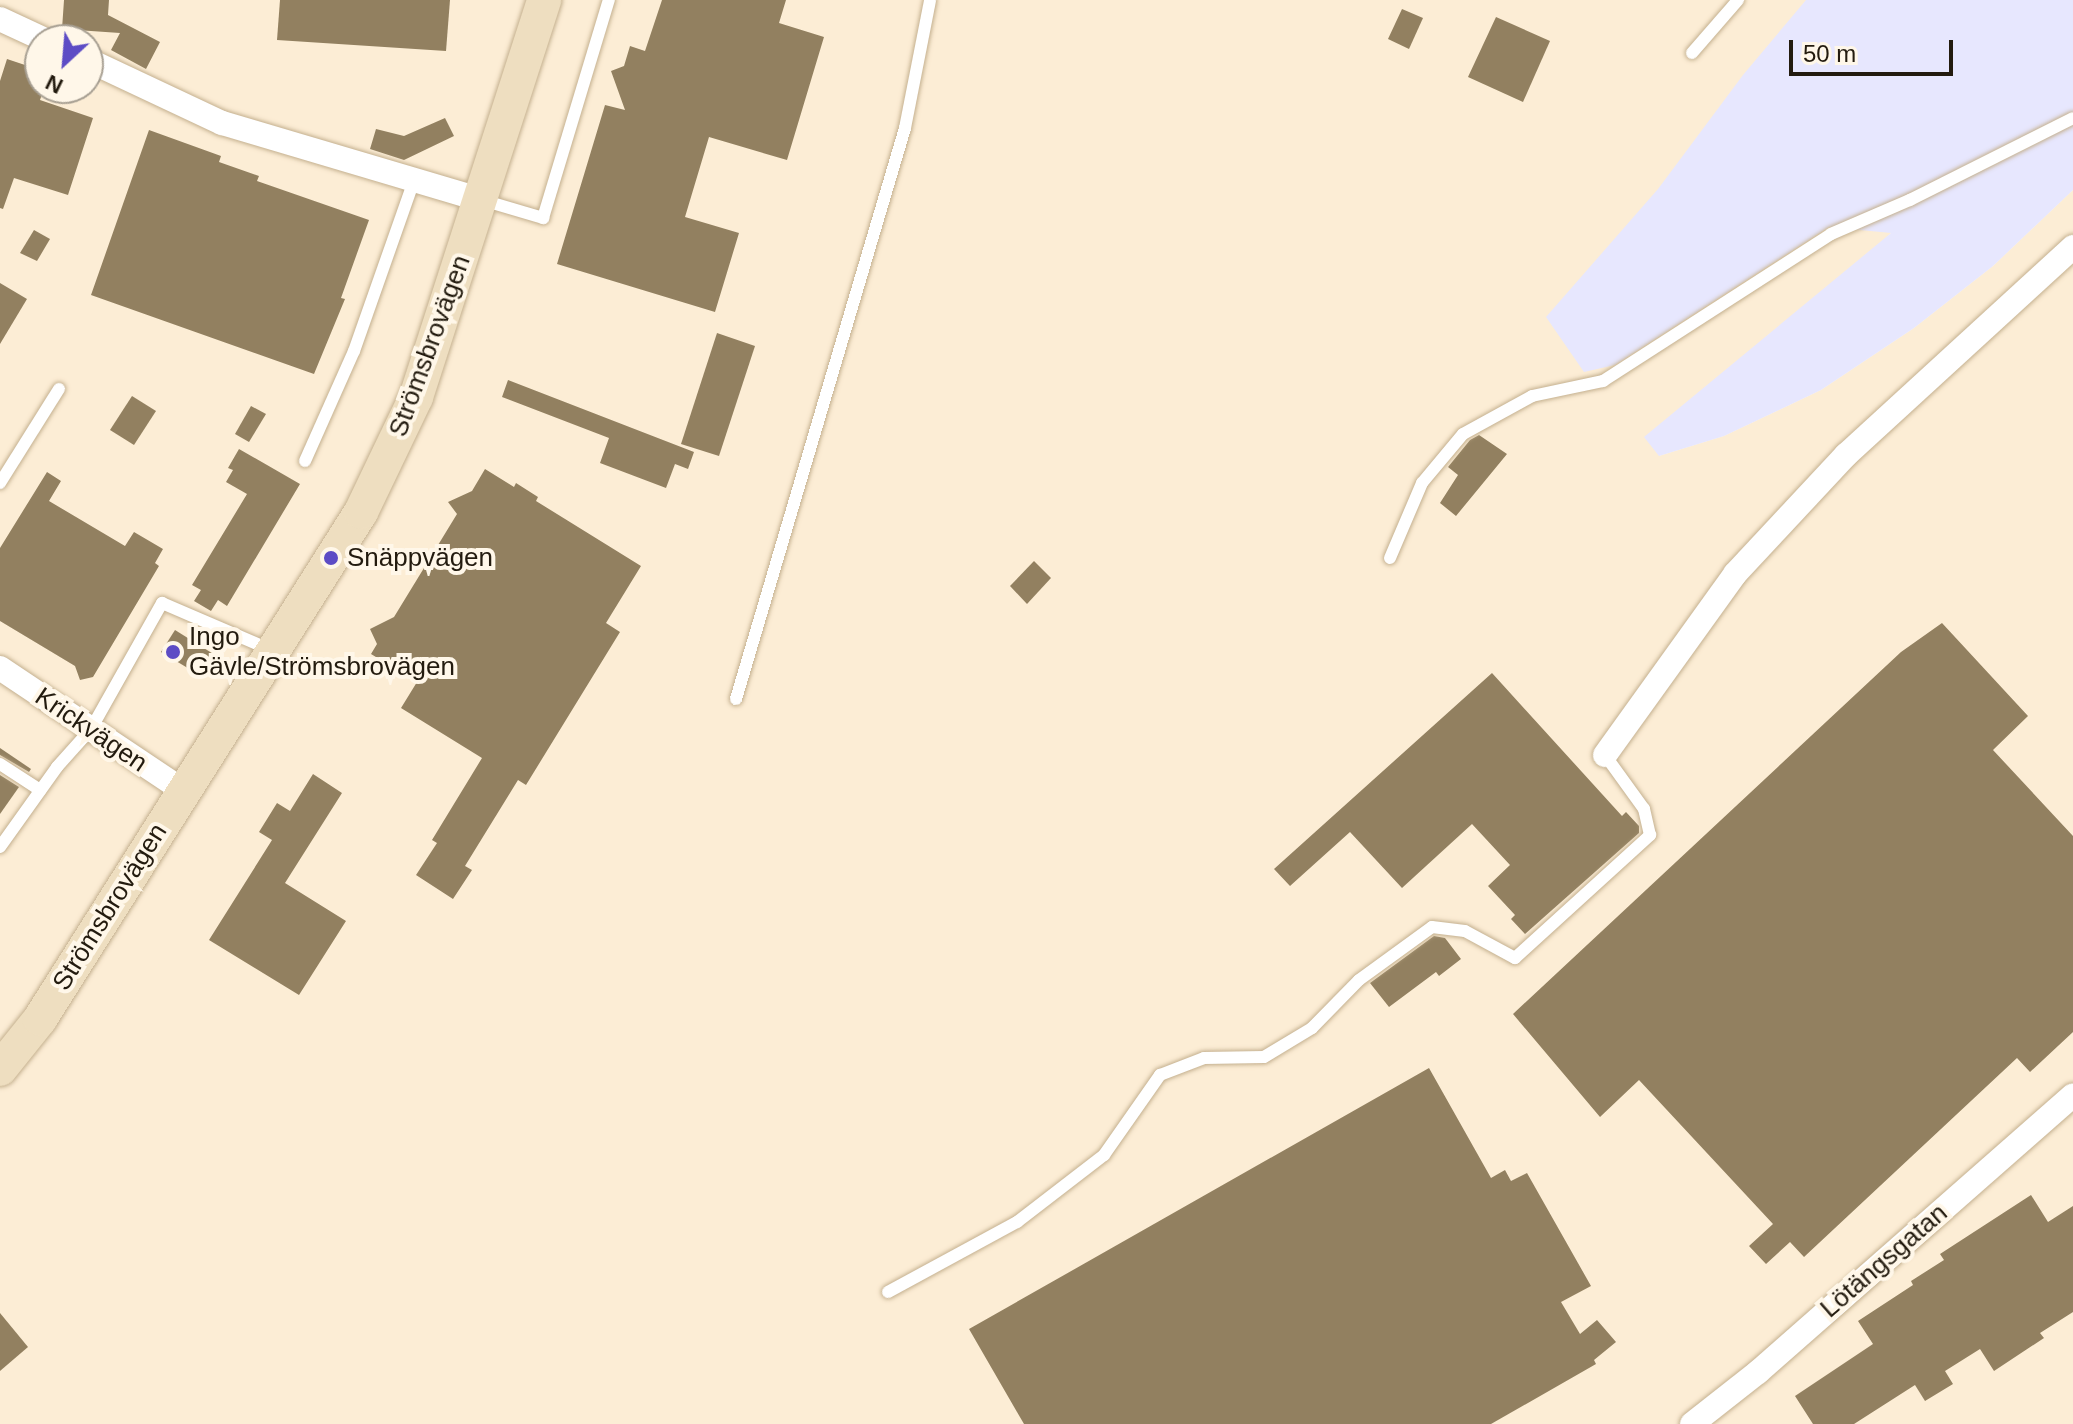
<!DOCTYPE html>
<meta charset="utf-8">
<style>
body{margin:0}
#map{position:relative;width:2073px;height:1424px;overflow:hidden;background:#fff7e9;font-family:Helvetica,sans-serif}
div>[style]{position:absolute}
.built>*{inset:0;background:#fcedd5}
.green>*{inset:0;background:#e7e7fe}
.building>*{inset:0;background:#928060}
.roads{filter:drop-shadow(0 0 2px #c4b08f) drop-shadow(0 0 2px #c4b08f)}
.lane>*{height:12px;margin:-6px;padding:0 6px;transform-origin:6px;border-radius:6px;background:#fff}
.street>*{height:24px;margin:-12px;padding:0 12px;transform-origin:12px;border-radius:12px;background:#fff}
.secondary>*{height:34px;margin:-17px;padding:0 17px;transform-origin:17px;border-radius:17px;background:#eedec0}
.dots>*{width:22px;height:22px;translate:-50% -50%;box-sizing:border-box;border:4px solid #fff7e9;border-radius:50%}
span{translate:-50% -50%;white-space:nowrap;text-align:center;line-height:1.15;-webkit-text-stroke:8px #fff7e9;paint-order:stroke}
.street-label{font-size:26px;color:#231b0f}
.poi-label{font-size:26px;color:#231b0f}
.left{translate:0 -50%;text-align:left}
.north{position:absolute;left:24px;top:24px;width:80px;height:80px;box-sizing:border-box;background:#fff7e9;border:2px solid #a79f92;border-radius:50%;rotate:206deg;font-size:22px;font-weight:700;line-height:32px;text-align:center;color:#231b0f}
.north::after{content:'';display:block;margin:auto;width:28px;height:36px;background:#5d4cc5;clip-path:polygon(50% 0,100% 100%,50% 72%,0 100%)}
.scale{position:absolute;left:1789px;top:40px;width:164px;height:36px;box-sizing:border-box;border:4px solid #231b0f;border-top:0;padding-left:10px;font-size:24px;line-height:28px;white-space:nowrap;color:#231b0f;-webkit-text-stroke:6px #fff7e9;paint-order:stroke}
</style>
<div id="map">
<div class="built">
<i style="clip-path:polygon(evenodd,0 0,2026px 0,1584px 371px,1614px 365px,1829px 226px,1892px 232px,1659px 456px,1724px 436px,1821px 390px,1914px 328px,1993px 266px,2073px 190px,2073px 1424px,0 1424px,0 0,40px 40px,88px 40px,88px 88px,40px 88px,40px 40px)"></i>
</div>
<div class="green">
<i style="clip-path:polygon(1806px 0,2073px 0,2073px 190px,1993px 266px,1914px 328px,1821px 390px,1724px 436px,1659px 456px,1644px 437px,1891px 233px,1829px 227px,1615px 365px,1584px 372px,1546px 317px,1658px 189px,1743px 75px)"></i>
</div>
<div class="building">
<i style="clip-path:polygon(64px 0,109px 0,108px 15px,160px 42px,146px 69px,111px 50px,120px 33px,62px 29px)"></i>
<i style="clip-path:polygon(280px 0,450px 0,446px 51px,277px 40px)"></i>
<i style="clip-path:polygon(662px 0,786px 0,779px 23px,824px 37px,787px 160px,709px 137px,685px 217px,739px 233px,715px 312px,557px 264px,605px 105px,625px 110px,611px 71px,624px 66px,630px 46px,645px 51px)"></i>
<i style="clip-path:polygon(1402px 9px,1423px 18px,1409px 49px,1388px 39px)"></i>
<i style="clip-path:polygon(1496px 17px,1550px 41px,1523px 102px,1468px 77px)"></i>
<i style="clip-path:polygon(7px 59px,40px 70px,40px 88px,44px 88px,40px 100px,93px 118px,68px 195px,14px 178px,3px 209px,0 208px,0 81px)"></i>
<i style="clip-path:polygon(445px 118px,454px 136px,404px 160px,370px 149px,376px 129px,404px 136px)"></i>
<i style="clip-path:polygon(149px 130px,221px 156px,219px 162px,259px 176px,257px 181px,369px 220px,341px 298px,345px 299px,314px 374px,91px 295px)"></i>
<i style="clip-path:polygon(34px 230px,50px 239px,37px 261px,20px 253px)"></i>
<i style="clip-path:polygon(0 283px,27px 299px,0 344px)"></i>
<i style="clip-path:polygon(717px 333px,755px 346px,719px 456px,681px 444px)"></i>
<i style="clip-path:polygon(508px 380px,694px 452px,688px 469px,675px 464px,666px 488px,600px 463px,609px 438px,502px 397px)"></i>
<i style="clip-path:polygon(132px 396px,156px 411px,134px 445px,110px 430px)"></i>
<i style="clip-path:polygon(251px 406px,266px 414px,249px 442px,235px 434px)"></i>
<i style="clip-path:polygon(1479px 435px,1507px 454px,1456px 516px,1440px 503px,1458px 475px,1448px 467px,1470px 440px)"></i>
<i style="clip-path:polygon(239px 449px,300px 484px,227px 606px,218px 600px,211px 611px,194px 601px,201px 590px,192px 585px,247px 494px,226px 482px,233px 470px,228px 468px)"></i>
<i style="clip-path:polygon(485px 469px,514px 487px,516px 483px,538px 497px,536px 501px,641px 566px,606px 623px,620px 632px,526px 785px,518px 780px,465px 866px,472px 870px,453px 899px,416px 875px,437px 843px,432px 840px,482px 758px,401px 708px,417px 682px,371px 654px,377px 644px,370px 629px,394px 617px,457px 514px,448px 502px,472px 491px)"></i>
<i style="clip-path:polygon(47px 472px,61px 481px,49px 501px,125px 546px,134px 532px,163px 549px,155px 563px,159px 566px,93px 677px,80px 680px,75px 666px,0 621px,0 548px)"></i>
<i style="clip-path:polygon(1034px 561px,1051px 578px,1027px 604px,1010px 586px)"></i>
<i style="clip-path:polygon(1942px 623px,2028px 716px,1993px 750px,2073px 836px,2073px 1032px,2030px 1072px,2017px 1058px,1804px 1257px,1790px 1242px,1766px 1264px,1749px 1246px,1773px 1224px,1639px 1080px,1600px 1117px,1513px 1014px,1901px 652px)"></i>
<i style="clip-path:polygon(175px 630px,215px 655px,201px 676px,161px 652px)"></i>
<i style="clip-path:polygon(1492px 673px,1622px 816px,1626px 812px,1639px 826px,1639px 833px,1525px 934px,1511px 919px,1515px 915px,1488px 886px,1510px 865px,1472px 824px,1402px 888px,1350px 832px,1290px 886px,1274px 869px)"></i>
<i style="clip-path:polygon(0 748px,31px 769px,29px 772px,0 755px)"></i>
<i style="clip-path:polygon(313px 774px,342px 793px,285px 883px,346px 921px,299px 995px,209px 940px,272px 840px,259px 832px,277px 803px,290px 811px)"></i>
<i style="clip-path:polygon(0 775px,19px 787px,0 814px)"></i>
<i style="clip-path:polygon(1434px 936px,1445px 938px,1461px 959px,1439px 976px,1436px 972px,1389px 1007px,1370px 983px)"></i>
<i style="clip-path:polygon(1429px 1068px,1491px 1178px,1505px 1170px,1511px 1181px,1527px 1173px,1591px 1286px,1561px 1302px,1580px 1334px,1597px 1320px,1616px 1342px,1594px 1360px,1596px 1364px,1491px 1424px,1024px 1424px,969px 1329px)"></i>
<i style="clip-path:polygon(2031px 1195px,2048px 1222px,2073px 1206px,2073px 1312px,2040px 1333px,2044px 1338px,1994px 1371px,1980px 1349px,1945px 1371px,1953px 1384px,1925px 1401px,1915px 1385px,1854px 1424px,1813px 1424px,1795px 1396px,1873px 1344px,1858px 1321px,1913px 1285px,1911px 1281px,1944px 1260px,1940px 1254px)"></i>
<i style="clip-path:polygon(0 1313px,28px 1347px,0 1371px)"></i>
</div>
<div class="roads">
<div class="lane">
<i style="left:1692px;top:53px;width:70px;rotate:-49deg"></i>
<i style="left:482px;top:200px;width:64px;rotate:16.4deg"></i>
<i style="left:543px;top:218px;width:228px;rotate:-73.2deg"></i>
<i style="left:305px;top:461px;width:120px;rotate:-66deg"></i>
<i style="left:354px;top:351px;width:180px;rotate:-70.6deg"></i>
<i style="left:0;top:483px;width:111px;rotate:-57.9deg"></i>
<i style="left:1390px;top:558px;width:82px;rotate:-66.9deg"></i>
<i style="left:1422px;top:483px;width:64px;rotate:-50.1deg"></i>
<i style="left:1463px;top:434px;width:79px;rotate:-28.8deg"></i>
<i style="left:1532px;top:396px;width:73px;rotate:-11.9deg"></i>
<i style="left:1603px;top:381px;width:271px;rotate:-32.8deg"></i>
<i style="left:1831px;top:234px;width:86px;rotate:-23.3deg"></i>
<i style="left:1910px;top:200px;width:182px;rotate:-26.7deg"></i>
<i style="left:736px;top:699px;width:595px;rotate:-73.51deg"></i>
<i style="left:905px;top:128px;width:130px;rotate:-78.9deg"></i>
<i style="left:0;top:764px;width:48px;rotate:33deg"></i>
<i style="left:0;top:847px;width:98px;rotate:-54.5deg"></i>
<i style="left:57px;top:767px;width:51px;rotate:-48.2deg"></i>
<i style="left:91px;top:729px;width:145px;rotate:-60.6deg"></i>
<i style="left:162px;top:603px;width:116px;rotate:23.3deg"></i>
<i style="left:888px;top:1292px;width:147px;rotate:-28.5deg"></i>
<i style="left:1017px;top:1222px;width:110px;rotate:-37.6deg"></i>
<i style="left:1104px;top:1155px;width:98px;rotate:-55deg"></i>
<i style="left:1160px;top:1075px;width:47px;rotate:-21.1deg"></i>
<i style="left:1204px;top:1058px;width:60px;rotate:-1deg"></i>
<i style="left:1264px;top:1057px;width:56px;rotate:-31.1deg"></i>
<i style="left:1312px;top:1028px;width:67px;rotate:-45.6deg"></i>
<i style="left:1359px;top:980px;width:90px;rotate:-36deg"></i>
<i style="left:1432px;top:927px;width:33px;rotate:7deg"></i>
<i style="left:1465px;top:931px;width:57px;rotate:28.4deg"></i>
<i style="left:1515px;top:958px;width:183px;rotate:-42.3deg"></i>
<i style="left:1650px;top:835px;width:27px;rotate:-103deg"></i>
<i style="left:1644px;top:809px;width:67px;rotate:-125.8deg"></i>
</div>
<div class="street">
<i style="left:0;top:19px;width:50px;rotate:25deg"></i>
<i style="left:88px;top:60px;width:148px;rotate:25.2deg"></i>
<i style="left:222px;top:123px;width:271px;rotate:16.5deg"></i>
<i style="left:0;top:668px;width:219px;rotate:33.8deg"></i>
<i style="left:1605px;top:755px;width:223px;rotate:-54.3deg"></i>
<i style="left:1735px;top:574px;width:163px;rotate:-47deg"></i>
<i style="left:1846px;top:455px;width:308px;rotate:-42.5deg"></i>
<i style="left:1692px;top:1424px;width:84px;rotate:-38.2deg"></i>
<i style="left:1758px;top:1372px;width:419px;rotate:-41.3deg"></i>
</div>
<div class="secondary">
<i style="left:0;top:1069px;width:64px;rotate:-51.3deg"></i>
<i style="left:40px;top:1019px;width:600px;rotate:-57.66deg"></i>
<i style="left:361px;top:512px;width:127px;rotate:-64.4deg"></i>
<i style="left:416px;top:397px;width:417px;rotate:-72.1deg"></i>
</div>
</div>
<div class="dots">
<i style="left:331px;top:558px;background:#5d4cc5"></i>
<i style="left:173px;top:652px;background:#5d4cc5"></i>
</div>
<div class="street-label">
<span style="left:430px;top:346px;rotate:-70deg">Strömsbrovägen</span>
<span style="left:91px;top:730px;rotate:34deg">Krickvägen</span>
<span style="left:110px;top:907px;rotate:-58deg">Strömsbrovägen</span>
<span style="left:1884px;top:1261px;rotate:-41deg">Lötängsgatan</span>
</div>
<div class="poi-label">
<span class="left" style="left:347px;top:558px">Snäppvägen</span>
<span class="left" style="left:189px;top:652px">Ingo<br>Gävle/Strömsbrovägen</span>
</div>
<div class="north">N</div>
<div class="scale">50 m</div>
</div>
